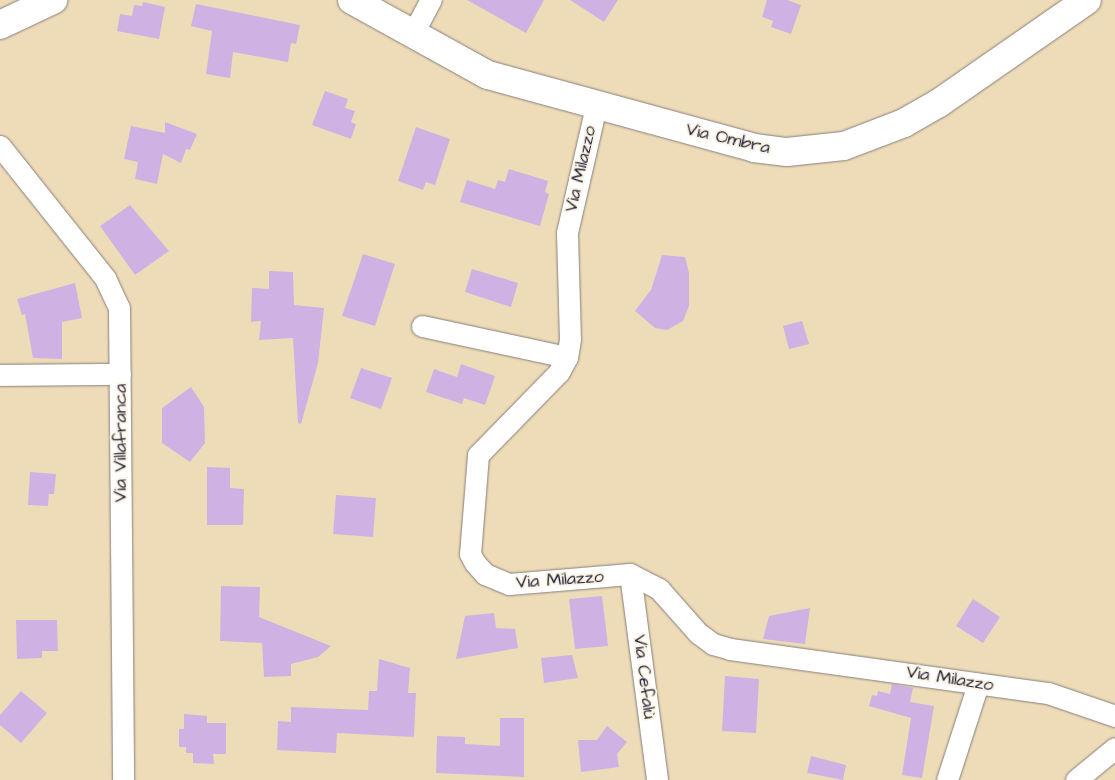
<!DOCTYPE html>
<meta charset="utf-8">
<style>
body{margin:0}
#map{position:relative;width:1115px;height:780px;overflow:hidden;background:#eedcb9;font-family:"Architects Daughter",sans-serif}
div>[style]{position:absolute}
.building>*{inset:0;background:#cfb2e3}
.roads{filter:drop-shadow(0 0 1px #887f7a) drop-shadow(0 0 1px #887f7a)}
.minor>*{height:21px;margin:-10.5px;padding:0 10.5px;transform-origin:10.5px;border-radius:10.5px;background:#fff}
.major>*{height:28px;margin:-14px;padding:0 14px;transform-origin:14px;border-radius:14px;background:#fff}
span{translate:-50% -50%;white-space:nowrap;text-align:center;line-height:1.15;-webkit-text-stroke:4px #fcf5e5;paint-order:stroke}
.street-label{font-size:18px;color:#22223b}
</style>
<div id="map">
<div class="building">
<i style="clip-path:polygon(467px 0,544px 0,526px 33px)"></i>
<i style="clip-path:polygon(570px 0,618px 0,604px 22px)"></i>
<i style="clip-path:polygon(767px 0,787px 0,801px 5px,791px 34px,771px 27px,773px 21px,762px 17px)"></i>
<i style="clip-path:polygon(143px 2px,165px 7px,159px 39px,117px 31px,120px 14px,132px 16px,134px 5px,142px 6px)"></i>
<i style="clip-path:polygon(196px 4px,300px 25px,296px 44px,291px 43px,288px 62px,233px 52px,230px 78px,206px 74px,212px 31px,191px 26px)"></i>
<i style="clip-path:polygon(325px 91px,348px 99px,345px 108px,355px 111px,351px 122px,356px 124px,351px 139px,312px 125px)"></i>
<i style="clip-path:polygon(165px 122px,197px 134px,190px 150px,186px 149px,181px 163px,163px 154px,157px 184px,135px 179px,138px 162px,124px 159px,131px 126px,165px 133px)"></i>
<i style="clip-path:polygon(416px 127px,450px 139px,435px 185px,426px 182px,423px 190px,398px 181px)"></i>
<i style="clip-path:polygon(509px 169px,548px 181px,545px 192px,549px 194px,540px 226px,460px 202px,467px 180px,495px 189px,498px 180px,505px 182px)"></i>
<i style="clip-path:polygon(130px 205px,169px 251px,135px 275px,100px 226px)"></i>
<i style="clip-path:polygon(363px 254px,395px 264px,375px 326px,342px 316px)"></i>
<i style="clip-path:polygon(662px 255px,685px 257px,689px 273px,689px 306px,683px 321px,667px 330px,655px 328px,635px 311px,651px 290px)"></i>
<i style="clip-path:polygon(472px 269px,518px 283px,511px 307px,465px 292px)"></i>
<i style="clip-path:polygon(269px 271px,293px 272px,294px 305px,324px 308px,318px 363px,301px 424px,298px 423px,293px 338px,259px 340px,261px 321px,251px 322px,252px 288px,269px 289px)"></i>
<i style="clip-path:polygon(75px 283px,82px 318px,62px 322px,62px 359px,33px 358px,25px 314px,22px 315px,17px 299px)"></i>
<i style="clip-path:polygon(802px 321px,809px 344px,789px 349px,783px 326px)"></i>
<i style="clip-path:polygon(461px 364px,495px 376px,485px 405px,464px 398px,462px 404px,426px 392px,434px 369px,457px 377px)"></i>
<i style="clip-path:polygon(361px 368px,392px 378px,381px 409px,350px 398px)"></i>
<i style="clip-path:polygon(191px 387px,204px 407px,205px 443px,190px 462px,162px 443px,162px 408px)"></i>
<i style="clip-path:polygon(207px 467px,230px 468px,230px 488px,244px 489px,243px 525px,207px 525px)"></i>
<i style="clip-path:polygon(30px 472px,56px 474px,54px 494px,49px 494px,48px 506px,28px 505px)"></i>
<i style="clip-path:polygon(336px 495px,376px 498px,373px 537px,333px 534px)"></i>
<i style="clip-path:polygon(221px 586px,260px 587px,259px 617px,331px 646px,318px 657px,291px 664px,291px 676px,264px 677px,262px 643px,220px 641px)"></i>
<i style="clip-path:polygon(602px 596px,608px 646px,575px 649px,569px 599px)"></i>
<i style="clip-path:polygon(973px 599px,1000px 617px,983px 643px,956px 626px)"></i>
<i style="clip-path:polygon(810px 608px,805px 644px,763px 639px,769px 616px)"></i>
<i style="clip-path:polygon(494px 613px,496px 628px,515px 629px,518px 648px,456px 659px,465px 616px)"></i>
<i style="clip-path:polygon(16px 620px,57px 620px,58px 651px,42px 651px,42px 658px,17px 659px)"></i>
<i style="clip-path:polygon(572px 655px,578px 678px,544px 683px,541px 658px)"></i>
<i style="clip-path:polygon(379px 659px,410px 668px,408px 693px,416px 693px,414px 737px,337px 733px,336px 753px,277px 750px,278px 721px,291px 722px,291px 707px,368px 710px,369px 691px,377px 691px)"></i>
<i style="clip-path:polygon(725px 676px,759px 679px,756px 733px,722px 731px)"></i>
<i style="clip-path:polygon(892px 684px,913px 688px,910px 702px,934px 706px,922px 778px,902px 775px,911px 718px,869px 706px,872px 695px,877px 696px,878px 691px,890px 694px)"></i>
<i style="clip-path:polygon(21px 691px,47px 713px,21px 743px,0 725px,0 715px)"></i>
<i style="clip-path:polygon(184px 714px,207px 716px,207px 723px,226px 723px,226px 754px,213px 754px,214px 764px,193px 763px,193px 753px,186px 753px,186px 747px,179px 747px,179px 729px,184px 729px)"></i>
<i style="clip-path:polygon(500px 718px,524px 718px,524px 777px,436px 773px,437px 736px,465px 737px,465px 744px,500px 746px)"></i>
<i style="clip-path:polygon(607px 726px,627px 742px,617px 754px,619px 767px,581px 772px,578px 740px,597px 740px)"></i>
<i style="clip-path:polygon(811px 756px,846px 765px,843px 780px,807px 773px)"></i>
</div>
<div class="roads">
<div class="minor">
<i style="left:412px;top:35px;width:40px;rotate:-62deg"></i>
<i style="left:596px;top:106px;width:130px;rotate:102.9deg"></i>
<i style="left:567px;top:233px;width:106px;rotate:88.4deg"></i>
<i style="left:570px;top:339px;width:18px;rotate:99deg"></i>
<i style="left:567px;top:357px;width:17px;rotate:118deg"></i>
<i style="left:559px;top:372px;width:116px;rotate:134.3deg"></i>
<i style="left:478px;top:455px;width:99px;rotate:94.6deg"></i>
<i style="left:470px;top:554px;width:10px;rotate:61deg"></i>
<i style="left:475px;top:563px;width:15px;rotate:48deg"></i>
<i style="left:485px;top:574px;width:26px;rotate:23deg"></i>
<i style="left:509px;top:584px;width:121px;rotate:-4.7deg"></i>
<i style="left:630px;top:574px;width:33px;rotate:27deg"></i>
<i style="left:659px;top:589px;width:59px;rotate:48.4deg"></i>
<i style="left:698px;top:633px;width:19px;rotate:36deg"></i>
<i style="left:713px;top:644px;width:18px;rotate:16deg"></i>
<i style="left:730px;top:649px;width:321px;rotate:7.9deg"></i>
<i style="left:1048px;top:693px;width:71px;rotate:18.9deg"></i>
<i style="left:0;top:146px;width:169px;rotate:51.5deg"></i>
<i style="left:105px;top:278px;width:33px;rotate:65deg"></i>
<i style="left:119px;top:308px;width:472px;rotate:89.5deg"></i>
<i style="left:422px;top:326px;width:148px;rotate:12.1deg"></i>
<i style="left:0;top:375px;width:120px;rotate:-0.5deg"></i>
<i style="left:630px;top:574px;width:208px;rotate:82.5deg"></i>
<i style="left:947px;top:780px;width:101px;rotate:-72.1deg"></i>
<i style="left:1076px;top:780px;width:50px;rotate:-39.4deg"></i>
</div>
<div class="major">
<i style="left:352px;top:0;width:155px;rotate:28.9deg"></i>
<i style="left:488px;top:75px;width:276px;rotate:15.3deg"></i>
<i style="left:754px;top:148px;width:33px;rotate:7deg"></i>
<i style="left:787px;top:152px;width:57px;rotate:-6deg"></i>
<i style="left:844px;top:146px;width:64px;rotate:-21deg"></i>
<i style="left:904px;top:123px;width:40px;rotate:-29.7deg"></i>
<i style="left:939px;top:103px;width:180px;rotate:-34.8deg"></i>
<i style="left:0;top:25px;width:59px;rotate:-25.3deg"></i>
</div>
</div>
<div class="street-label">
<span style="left:728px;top:139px;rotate:13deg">Via Ombra</span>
<span style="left:581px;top:169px;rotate:-77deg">Via Milazzo</span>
<span style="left:121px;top:443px;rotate:-90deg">Via Villafranca</span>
<span style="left:560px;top:580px;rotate:-4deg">Via Milazzo</span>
<span style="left:644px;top:677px;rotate:83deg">Via Cefalù</span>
<span style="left:950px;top:679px;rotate:9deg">Via Milazzo</span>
</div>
</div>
